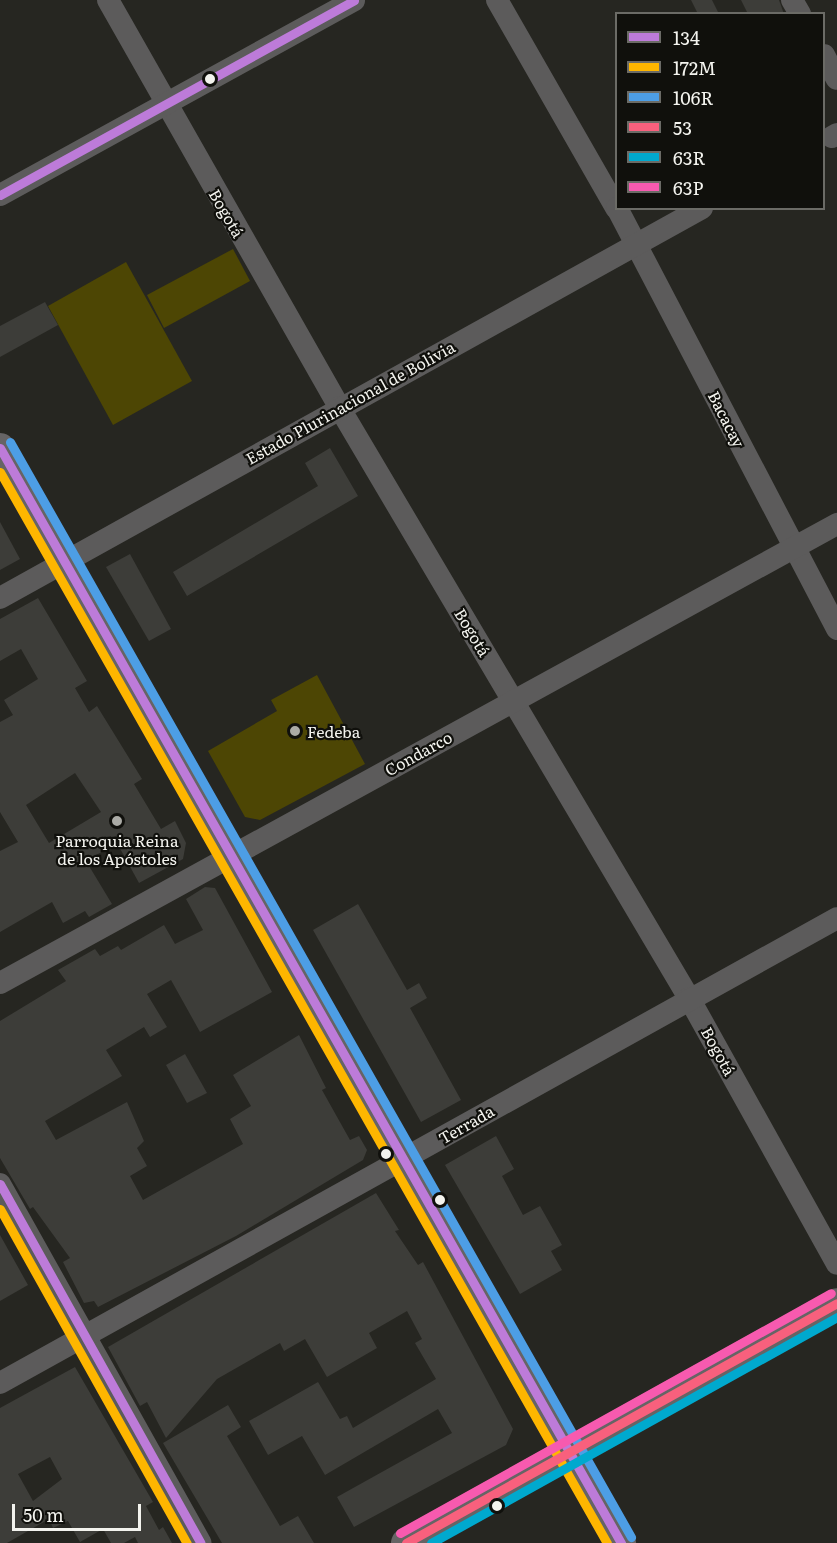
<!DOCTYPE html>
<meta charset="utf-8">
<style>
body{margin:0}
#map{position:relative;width:837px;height:1543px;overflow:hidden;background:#262621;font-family:Literata,serif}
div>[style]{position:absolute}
.green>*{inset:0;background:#4d4604}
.building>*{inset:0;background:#3d3d39}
.minor>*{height:22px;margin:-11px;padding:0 11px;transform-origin:11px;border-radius:11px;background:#5c5b5b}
.major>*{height:30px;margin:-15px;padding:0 15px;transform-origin:15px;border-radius:15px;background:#666465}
.bus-1>*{height:9px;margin:-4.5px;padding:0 4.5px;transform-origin:4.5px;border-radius:4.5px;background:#bd7bd9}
.bus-2>*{height:9px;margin:-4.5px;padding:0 4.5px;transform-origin:4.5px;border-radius:4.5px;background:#feb600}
.bus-3>*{height:9px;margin:-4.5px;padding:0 4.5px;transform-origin:4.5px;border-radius:4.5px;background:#4d9ee5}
.bus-4>*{height:9px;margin:-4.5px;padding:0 4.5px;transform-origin:4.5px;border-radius:4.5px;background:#f8607d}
.bus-5>*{height:9px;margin:-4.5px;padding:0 4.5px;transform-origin:4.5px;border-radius:4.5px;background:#00a9ce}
.bus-6>*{height:9px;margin:-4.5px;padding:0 4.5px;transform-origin:4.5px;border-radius:4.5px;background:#f75aaf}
.dots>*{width:16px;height:16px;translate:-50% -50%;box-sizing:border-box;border:3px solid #10100c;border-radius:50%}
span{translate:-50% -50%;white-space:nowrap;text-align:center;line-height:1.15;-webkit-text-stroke:4.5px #10100c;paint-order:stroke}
.street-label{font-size:16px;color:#f3f3ee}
.poi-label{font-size:16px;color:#f3f3ee}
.left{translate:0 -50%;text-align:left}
.legend{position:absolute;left:615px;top:12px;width:210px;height:198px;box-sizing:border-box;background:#10100c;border:2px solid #6b6b66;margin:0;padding:8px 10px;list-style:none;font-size:18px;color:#f3f3ee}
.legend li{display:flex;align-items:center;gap:12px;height:30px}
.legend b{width:30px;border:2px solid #6b6b66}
.scale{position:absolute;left:12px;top:1504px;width:129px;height:27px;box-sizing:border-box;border:3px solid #f3f3ee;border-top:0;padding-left:8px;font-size:18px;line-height:21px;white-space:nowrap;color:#f3f3ee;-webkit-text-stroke:4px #10100c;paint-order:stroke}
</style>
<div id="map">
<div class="green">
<i style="clip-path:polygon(233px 249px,250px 281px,164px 328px,147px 295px)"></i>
<i style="clip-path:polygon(126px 262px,192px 381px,113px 425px,48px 306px)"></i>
<i style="clip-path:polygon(317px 675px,365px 764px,260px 820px,245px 817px,208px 751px,277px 711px,271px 700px)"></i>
</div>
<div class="building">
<i style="clip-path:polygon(691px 0,712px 0,719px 14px,698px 14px)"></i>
<i style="clip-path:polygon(741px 0,779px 0,784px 14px,748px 14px)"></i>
<i style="clip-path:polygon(45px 302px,58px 325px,0 357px,0 326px)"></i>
<i style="clip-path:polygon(330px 448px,358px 496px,187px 596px,173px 572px,318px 486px,305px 463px)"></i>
<i style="clip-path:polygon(0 522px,20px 559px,0 570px)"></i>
<i style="clip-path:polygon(130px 554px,171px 629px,149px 641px,106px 567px)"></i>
<i style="clip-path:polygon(evenodd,38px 598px,87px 681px,75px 688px,89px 712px,97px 706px,142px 779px,134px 784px,161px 829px,175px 821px,186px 843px,183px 859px,139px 883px,117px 843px,86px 861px,112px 904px,89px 917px,85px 911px,63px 923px,52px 902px,0 932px,0 851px,18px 842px,0 812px,0 722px,13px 715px,4px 700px,38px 679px,21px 649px,0 661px,0 619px,38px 598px,75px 773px,101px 812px,49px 843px,26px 805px,75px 773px)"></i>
<i style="clip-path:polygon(205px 887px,215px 888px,272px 992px,200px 1032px,171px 980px,147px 994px,167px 1027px,150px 1037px,144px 1027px,106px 1050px,122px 1076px,45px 1121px,56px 1140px,127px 1102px,144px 1141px,137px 1148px,147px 1166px,130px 1176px,143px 1200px,243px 1144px,230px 1119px,251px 1106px,233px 1075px,299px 1035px,326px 1088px,322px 1090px,350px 1140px,359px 1136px,367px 1150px,363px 1160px,236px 1236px,98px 1307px,94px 1301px,84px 1303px,63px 1262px,70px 1258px,33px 1207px,30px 1209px,0 1158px,0 1021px,66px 981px,58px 970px,95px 949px,100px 956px,118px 946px,121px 950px,164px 925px,175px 944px,203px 930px,186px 899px)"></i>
<i style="clip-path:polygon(358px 904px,407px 990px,419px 983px,427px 998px,410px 1008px,461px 1100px,421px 1122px,313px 930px)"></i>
<i style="clip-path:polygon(185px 1054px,207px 1093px,187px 1103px,166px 1065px)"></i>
<i style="clip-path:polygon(496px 1136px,514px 1169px,502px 1176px,523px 1215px,540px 1206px,562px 1245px,551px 1251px,562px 1270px,520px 1294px,445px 1165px)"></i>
<i style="clip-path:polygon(376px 1193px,399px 1230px,395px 1231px,418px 1265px,423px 1262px,513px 1429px,506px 1445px,354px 1527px,337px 1497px,452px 1433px,438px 1409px,325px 1475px,302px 1436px,268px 1455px,249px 1421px,318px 1382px,340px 1419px,347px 1416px,353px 1428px,436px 1379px,415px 1343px,422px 1339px,407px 1311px,369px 1333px,377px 1348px,327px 1377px,305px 1339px,284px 1351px,280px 1343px,217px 1379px,166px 1438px,147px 1402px,140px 1406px,108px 1347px)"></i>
<i style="clip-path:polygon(0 1235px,28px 1285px,0 1301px)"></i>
<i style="clip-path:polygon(evenodd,75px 1367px,153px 1502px,146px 1506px,159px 1530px,163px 1527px,172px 1543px,138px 1543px,135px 1537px,124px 1543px,111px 1543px,103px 1529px,80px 1542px,68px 1521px,53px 1528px,49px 1519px,7px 1543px,0 1543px,0 1408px,75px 1367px,50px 1457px,62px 1479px,33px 1501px,18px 1474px,50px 1457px)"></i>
<i style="clip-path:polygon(228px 1405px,241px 1427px,227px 1436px,273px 1514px,280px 1526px,298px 1516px,314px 1543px,222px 1543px,163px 1443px)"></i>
</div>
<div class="minor">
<i style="left:108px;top:0;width:468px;rotate:60.4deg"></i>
<i style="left:339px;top:407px;width:687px;rotate:59.37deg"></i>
<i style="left:689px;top:998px;width:304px;rotate:60.9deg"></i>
<i style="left:497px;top:0;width:240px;rotate:60.2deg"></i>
<i style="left:792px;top:0;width:16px;rotate:60deg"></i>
<i style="left:824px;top:55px;width:27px;rotate:62deg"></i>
<i style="left:832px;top:137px;width:6px;rotate:-31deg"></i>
<i style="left:0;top:195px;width:404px;rotate:-28.8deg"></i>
<i style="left:617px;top:208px;width:475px;rotate:62.4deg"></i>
<i style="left:0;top:598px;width:803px;rotate:-29.05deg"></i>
<i style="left:0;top:983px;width:955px;rotate:-28.74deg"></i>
<i style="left:0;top:1184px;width:411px;rotate:60.8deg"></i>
<i style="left:0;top:1383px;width:957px;rotate:-29.05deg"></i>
</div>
<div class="major">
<i style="left:0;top:448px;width:1259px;rotate:60.44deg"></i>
<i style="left:406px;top:1543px;width:493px;rotate:-29.1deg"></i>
</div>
<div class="bus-1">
<i style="left:0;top:195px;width:404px;rotate:-28.8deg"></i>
<i style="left:0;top:448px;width:1259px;rotate:60.44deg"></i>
<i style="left:0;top:1184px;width:411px;rotate:60.8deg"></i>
</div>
<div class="bus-2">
<i style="left:0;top:472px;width:1231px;rotate:60.46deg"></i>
<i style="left:0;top:1209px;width:383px;rotate:60.8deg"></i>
</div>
<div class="bus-3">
<i style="left:10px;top:442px;width:1259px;rotate:60.44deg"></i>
</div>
<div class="bus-4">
<i style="left:406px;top:1543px;width:493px;rotate:-29.1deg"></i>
</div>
<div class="bus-5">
<i style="left:431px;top:1543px;width:465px;rotate:-29.1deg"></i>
</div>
<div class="bus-6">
<i style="left:400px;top:1533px;width:493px;rotate:-29.1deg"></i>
</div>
<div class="dots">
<i style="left:210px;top:79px;background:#f3f3ee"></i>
<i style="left:295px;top:731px;background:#ababa6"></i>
<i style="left:117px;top:821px;background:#ababa6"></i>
<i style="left:386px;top:1154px;background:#f3f3ee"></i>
<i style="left:440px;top:1200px;background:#f3f3ee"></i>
<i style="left:497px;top:1506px;background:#f3f3ee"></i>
</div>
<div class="street-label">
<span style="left:227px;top:213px;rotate:60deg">Bogotá</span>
<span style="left:350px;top:402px;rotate:-29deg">Estado Plurinacional de Bolivia</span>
<span style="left:727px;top:419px;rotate:63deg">Bacacay</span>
<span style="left:473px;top:632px;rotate:59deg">Bogotá</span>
<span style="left:418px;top:753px;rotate:-29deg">Condarco</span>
<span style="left:719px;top:1051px;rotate:61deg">Bogotá</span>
<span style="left:466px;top:1124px;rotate:-30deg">Terrada</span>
</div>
<div class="poi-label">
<span class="left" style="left:307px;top:731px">Fedeba</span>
<span style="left:117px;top:849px">Parroquia Reina<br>de los Apóstoles</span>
</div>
<ul class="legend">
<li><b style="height:8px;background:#bd7bd9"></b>134</li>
<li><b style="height:8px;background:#feb600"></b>172M</li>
<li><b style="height:8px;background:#4d9ee5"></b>106R</li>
<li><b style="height:8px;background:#f8607d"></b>53</li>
<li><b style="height:8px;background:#00a9ce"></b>63R</li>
<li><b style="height:8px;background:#f75aaf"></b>63P</li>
</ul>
<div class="scale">50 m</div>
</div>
